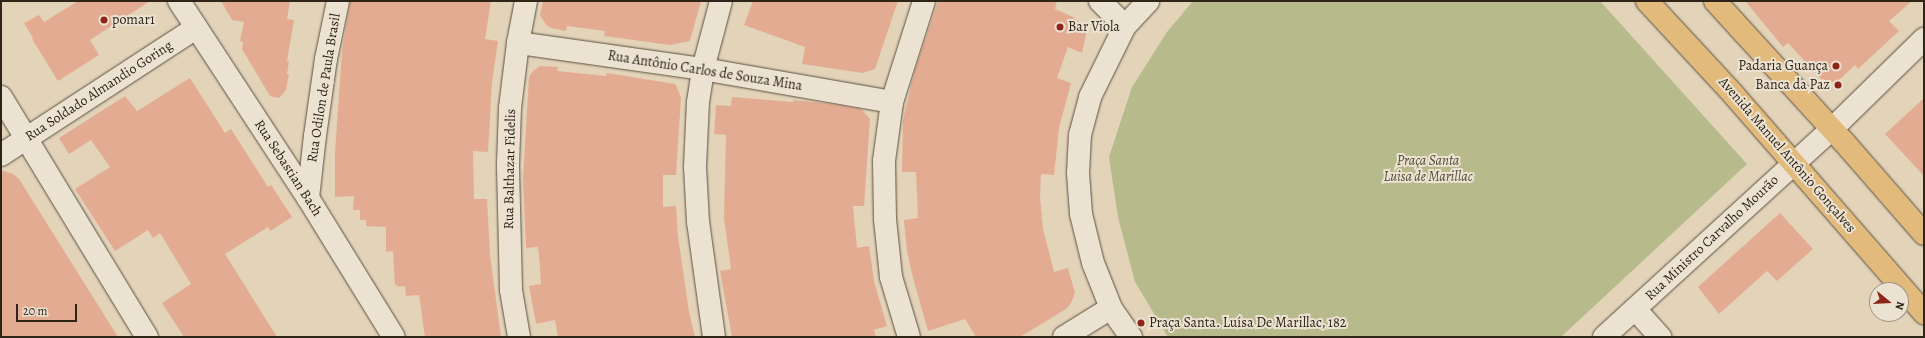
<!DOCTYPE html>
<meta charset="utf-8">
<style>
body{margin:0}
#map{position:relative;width:1925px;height:338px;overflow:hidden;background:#e2d3b9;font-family:Alegreya,serif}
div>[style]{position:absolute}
.green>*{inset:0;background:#b7bb8c}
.building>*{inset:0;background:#e3ac92}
.roads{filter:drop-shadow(0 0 1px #5b5040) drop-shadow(0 0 1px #5b5040)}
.minor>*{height:22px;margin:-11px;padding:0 11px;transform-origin:11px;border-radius:11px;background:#ece2d2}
.major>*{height:22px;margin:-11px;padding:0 11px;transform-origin:11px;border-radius:11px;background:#e1ba7c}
.dots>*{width:11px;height:11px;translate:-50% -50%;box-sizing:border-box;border:2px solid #ece2d2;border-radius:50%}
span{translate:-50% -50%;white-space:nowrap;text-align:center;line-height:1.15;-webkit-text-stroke:4px #ece2d2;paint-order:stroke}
.poi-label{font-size:14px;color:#2e2417}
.left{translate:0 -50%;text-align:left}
.right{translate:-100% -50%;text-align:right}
.street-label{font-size:14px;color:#2e2417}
.park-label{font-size:14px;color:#504a34;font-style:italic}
.frame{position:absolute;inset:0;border:2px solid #2e2417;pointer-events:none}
.north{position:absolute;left:1869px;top:282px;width:40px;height:40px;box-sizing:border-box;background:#ece2d2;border:1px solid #a09687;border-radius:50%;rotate:108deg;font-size:11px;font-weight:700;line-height:16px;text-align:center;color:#2e2417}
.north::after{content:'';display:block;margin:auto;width:14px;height:18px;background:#8f2418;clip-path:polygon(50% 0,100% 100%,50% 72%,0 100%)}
.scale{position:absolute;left:16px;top:304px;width:61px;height:18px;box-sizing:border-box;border:2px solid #2e2417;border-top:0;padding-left:5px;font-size:12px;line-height:14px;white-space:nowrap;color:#2e2417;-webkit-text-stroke:3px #ece2d2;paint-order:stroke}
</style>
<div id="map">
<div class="green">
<i style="clip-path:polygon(1193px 1px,1600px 1px,1747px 164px,1561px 337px,1168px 337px,1135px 282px,1118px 217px,1109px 157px,1132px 87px,1167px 32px)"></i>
</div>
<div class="building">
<i style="clip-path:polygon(78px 1px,150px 1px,90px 40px,99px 55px,58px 81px,32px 39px,33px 38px,24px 23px,39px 15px,44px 22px)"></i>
<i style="clip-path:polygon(221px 1px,290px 1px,287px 19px,294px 20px,287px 61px,289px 61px,287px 74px,289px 74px,286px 90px,279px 98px,270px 96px,242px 49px,243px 42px,240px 41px,244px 22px,232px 20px)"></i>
<i style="clip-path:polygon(350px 1px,491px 1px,485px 39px,498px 41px,492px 82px,488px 152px,473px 151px,474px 199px,487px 199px,490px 255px,501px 337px,425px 337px,419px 295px,406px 296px,405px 286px,398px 287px,397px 285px,395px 285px,393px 251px,386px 252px,386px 227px,366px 226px,366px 220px,360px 220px,360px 210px,353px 210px,354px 196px,335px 197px,335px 153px,342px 51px)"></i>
<i style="clip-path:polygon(543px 1px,701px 1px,690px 41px,670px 45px,604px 36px,605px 31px,567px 26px,566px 31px,551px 28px,546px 25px,540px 15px)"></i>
<i style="clip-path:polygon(753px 1px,898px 1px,875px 69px,863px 73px,802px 64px,805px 47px,744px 25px)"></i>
<i style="clip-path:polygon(938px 1px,1057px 1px,1055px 9px,1073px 17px,1087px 30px,1082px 53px,1068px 47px,1057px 78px,1071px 83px,1059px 128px,1054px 175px,1041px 174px,1040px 197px,1043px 229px,1054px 272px,1068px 268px,1075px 293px,1071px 303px,1066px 309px,1020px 337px,976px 337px,965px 319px,928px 331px,913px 278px,907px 251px,904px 220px,918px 218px,916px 172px,902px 172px,903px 120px,914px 73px)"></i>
<i style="clip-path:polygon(1745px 1px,1912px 1px,1889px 21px,1899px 31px,1858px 69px,1855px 65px,1837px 82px,1824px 82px,1788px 43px,1783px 47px)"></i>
<i style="clip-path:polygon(540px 66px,558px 67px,557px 71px,606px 76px,607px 73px,675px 84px,677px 87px,681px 98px,676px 175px,663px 175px,663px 207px,676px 206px,678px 236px,689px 312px,695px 337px,558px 337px,555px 320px,536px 324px,529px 286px,541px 284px,540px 266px,538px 247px,526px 248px,523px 178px,529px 77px,533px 71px)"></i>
<i style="clip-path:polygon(190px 78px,225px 133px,231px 129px,268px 187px,271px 185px,292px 217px,270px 231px,268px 227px,225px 254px,277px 337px,184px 337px,162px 303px,191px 284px,160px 233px,153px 238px,148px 230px,115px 251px,75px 189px,110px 167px,91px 140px,69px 154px,59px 138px,125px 96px,137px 111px)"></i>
<i style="clip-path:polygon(732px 97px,793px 102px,793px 100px,833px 104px,861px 109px,870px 119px,864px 206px,853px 206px,857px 248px,869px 246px,874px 281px,887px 326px,874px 330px,876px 337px,732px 337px,720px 271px,731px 269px,724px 218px,726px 135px,714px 134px,716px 105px,731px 106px)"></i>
<i style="clip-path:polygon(1924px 98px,1924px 176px,1885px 134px)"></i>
<i style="clip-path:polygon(1px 170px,13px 174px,19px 179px,118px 337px,1px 337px)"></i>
<i style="clip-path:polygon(1780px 213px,1813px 249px,1777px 281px,1767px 271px,1719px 314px,1698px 287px)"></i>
</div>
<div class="roads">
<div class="minor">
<i style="left:179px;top:1px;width:235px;rotate:56.8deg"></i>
<i style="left:308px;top:198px;width:163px;rotate:58.3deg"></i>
<i style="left:1100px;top:1px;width:35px;rotate:45deg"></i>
<i style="left:518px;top:43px;width:187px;rotate:8deg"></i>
<i style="left:703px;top:69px;width:192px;rotate:9.9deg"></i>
<i style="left:1px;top:97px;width:281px;rotate:58.7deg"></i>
<i style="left:1px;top:155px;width:233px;rotate:-33.1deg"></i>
<i style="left:308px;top:198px;width:62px;rotate:-83.6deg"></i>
<i style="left:315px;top:136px;width:78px;rotate:-81.9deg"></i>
<i style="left:326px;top:59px;width:59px;rotate:-78.3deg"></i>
<i style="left:1635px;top:309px;width:38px;rotate:48deg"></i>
<i style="left:519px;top:337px;width:48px;rotate:-99.7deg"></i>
<i style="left:511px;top:290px;width:125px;rotate:-91.4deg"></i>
<i style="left:508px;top:165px;width:57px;rotate:-88deg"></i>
<i style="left:510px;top:108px;width:65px;rotate:-83deg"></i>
<i style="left:518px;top:43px;width:43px;rotate:-79.2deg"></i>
<i style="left:714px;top:337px;width:116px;rotate:-97.9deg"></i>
<i style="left:698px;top:222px;width:55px;rotate:-93.1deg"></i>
<i style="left:695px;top:167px;width:65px;rotate:-87.4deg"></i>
<i style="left:698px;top:102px;width:33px;rotate:-81deg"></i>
<i style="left:703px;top:69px;width:70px;rotate:-75.2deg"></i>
<i style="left:909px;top:337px;width:63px;rotate:-106.7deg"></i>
<i style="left:891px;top:277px;width:58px;rotate:-95.9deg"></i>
<i style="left:885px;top:219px;width:58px;rotate:-91deg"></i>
<i style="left:884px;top:161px;width:60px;rotate:-82.3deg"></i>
<i style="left:892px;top:102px;width:106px;rotate:-72.4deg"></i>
<i style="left:1064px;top:337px;width:55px;rotate:-31.7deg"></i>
<i style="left:1131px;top:337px;width:35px;rotate:-125deg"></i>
<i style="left:1111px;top:308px;width:48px;rotate:-111.8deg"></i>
<i style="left:1093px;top:263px;width:50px;rotate:-103.8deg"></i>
<i style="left:1081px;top:214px;width:41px;rotate:-94.2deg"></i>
<i style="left:1078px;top:173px;width:38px;rotate:-87deg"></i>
<i style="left:1080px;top:135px;width:39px;rotate:-75deg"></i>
<i style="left:1090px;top:97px;width:79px;rotate:-63.8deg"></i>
<i style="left:1125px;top:26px;width:34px;rotate:-47deg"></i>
<i style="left:1604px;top:337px;width:309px;rotate:-42.4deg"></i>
<i style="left:1832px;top:129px;width:129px;rotate:-44.4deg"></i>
</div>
<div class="major">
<i style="left:1647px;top:1px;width:127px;rotate:47.2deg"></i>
<i style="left:1733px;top:94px;width:291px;rotate:48.9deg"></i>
<i style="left:1715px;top:1px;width:190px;rotate:47.6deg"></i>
<i style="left:1843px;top:141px;width:123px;rotate:48.9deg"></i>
</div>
</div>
<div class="dots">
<i style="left:104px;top:20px;background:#8f2418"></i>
<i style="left:1060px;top:27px;background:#8f2418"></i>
<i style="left:1836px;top:66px;background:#8f2418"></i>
<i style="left:1838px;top:85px;background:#8f2418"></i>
<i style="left:1141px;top:323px;background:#8f2418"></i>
</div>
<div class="poi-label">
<span class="left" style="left:112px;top:20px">pomar1</span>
<span class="left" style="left:1068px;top:27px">Bar Viola</span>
<span class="right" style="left:1828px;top:66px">Padaria Guança</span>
<span class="right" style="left:1830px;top:85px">Banca da Paz</span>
<span class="left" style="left:1149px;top:323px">Praça Santa. Luísa De Marillac, 182</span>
</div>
<div class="street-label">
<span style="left:705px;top:71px;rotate:9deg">Rua Antônio Carlos de Souza Mina</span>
<span style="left:324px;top:88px;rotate:-81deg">Rua Odilon de Paula Brasil</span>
<span style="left:99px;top:91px;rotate:-33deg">Rua Soldado Almandio Goring</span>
<span style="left:1787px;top:155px;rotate:49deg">Avenida Manuel Antônio Gonçalves</span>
<span style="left:288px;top:168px;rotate:57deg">Rua Sebastian Bach</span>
<span style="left:510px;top:169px;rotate:-89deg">Rua Balthazar Fidelis</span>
<span style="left:1712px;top:238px;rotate:-43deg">Rua Ministro Carvalho Mourão</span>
</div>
<div class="park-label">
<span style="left:1428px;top:169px">Praça Santa<br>Luisa de Marillac</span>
</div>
<div class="frame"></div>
<div class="north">N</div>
<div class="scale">20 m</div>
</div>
